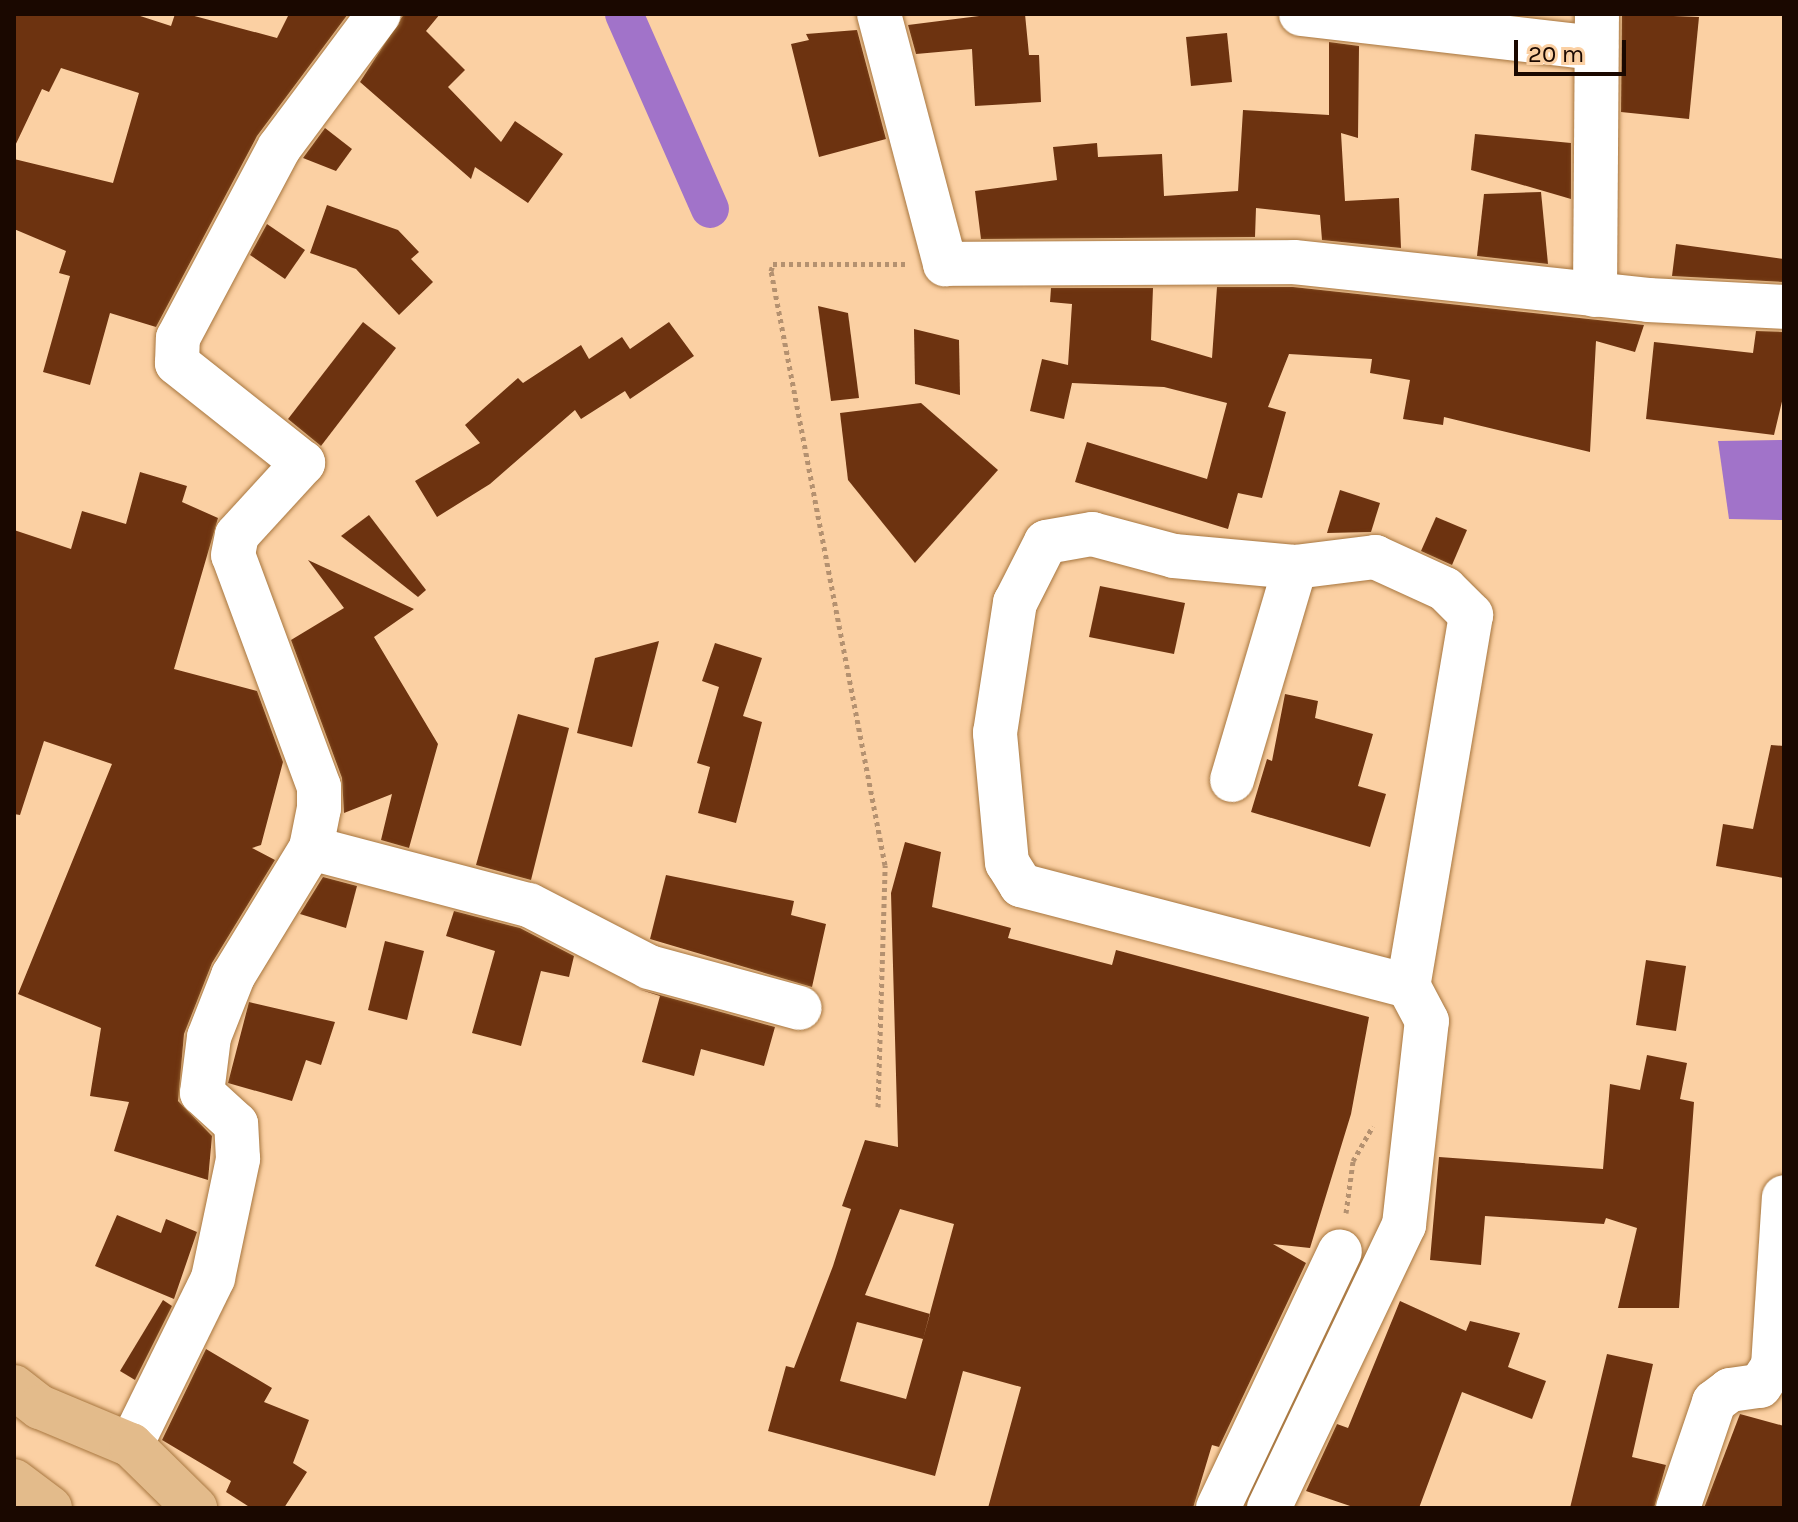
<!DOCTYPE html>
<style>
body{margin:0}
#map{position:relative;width:1798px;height:1522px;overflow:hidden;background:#fbd0a3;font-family:Karla,sans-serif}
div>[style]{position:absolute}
.water>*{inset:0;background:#a173c9}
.canal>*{height:38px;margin:-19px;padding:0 19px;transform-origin:19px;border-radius:19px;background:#a173c9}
.building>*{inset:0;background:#6d3310}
.path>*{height:5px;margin-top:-2.5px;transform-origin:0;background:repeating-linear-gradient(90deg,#b49170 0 4px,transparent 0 8px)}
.roads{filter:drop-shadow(0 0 2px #a7763f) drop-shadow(0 0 2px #a7763f)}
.minor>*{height:44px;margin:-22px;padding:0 22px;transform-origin:22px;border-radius:22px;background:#fff}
.major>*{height:44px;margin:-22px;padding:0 22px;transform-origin:22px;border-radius:22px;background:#e3bb8b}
span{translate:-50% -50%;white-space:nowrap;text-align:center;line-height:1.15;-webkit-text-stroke:8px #fbd0a3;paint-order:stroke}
.frame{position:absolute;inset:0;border:16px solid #1a0800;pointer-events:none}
.scale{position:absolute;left:1514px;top:40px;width:112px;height:36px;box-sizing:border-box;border:4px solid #1a0800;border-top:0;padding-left:10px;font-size:24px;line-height:28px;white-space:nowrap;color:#1a0800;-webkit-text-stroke:6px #fbd0a3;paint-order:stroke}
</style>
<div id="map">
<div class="water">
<i style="clip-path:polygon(1784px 440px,1784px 520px,1729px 519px,1718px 441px)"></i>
</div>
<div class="canal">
<i style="left:624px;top:14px;width:213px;rotate:66.2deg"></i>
</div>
<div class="building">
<i style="clip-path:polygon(14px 14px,134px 14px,171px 26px,175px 14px,187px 14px,277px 38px,289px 14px,348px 14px,257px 136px,156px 327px,110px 313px,90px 385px,43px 372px,70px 276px,59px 273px,66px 251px,14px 229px,14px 159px,113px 183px,139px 93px,61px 68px,49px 92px,42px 89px,14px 148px)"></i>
<i style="clip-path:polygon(404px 14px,440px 14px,426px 31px,465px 70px,448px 87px,501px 142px,515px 121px,563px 154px,528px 203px,475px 167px,471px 179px,360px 82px)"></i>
<i style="clip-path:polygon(995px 14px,1025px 14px,1029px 55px,1039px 55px,1041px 102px,975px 106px,972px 49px,916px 54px,908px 25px)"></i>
<i style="clip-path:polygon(1622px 14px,1699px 17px,1689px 119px,1621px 112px)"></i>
<i style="clip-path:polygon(857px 30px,886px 139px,819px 157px,791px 44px,809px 40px,806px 34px)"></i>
<i style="clip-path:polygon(1227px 33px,1232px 82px,1191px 86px,1186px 37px)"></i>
<i style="clip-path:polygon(1329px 42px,1359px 46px,1358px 138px,1341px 133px,1345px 201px,1399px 198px,1401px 248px,1322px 240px,1320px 215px,1256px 208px,1255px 237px,981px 239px,975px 191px,1057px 180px,1053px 147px,1097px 143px,1098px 157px,1162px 154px,1164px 196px,1238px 191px,1243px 110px,1329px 115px)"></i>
<i style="clip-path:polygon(325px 128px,352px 149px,336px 171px,303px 158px)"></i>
<i style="clip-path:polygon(1475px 134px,1571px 143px,1571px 199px,1471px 170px)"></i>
<i style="clip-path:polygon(1541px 192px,1548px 264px,1477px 256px,1484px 194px)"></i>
<i style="clip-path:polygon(327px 205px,398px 230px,419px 252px,411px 259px,433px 282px,399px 315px,356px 269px,310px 253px)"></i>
<i style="clip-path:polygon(267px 224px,305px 250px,285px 279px,250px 255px)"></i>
<i style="clip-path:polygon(1676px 244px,1784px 259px,1784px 282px,1672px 276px)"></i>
<i style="clip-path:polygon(1217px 287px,1293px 287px,1644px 325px,1635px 352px,1596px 341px,1590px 452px,1444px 417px,1443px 425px,1403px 419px,1410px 380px,1370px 373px,1372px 359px,1289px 354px,1268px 407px,1286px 412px,1262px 498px,1238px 493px,1228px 529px,1075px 482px,1087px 442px,1207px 479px,1227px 403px,1164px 387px,1072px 383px,1064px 419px,1030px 411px,1042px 359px,1068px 365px,1072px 304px,1050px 302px,1051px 288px,1153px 288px,1151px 340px,1212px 358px)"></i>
<i style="clip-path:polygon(818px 306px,848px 313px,859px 398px,831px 401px)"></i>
<i style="clip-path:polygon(363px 322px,396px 348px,321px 446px,288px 419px)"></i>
<i style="clip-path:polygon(669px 322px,694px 356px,630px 399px,625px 391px,581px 419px,575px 410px,490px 484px,437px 517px,415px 481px,480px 443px,465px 425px,518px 378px,523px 383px,581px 345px,589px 359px,622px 337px,630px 349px)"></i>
<i style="clip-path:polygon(914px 329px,959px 340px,960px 395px,915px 384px)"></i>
<i style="clip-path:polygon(1756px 331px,1784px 332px,1784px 393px,1774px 435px,1646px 419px,1654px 342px,1753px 353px)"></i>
<i style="clip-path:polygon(921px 403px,998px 470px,915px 563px,848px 480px,840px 413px)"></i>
<i style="clip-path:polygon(140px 472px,187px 486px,182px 502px,218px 518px,174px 669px,257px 691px,283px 762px,261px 845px,252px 848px,275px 860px,212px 963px,184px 1034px,178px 1101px,212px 1136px,208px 1180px,114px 1151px,129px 1102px,90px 1096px,101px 1028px,18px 994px,112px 764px,44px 741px,20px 815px,14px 814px,14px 530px,71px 549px,82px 511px,126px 524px)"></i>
<i style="clip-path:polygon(1340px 490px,1380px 503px,1371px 532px,1327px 533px)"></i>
<i style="clip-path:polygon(369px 515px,426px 590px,418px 597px,341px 536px)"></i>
<i style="clip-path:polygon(1436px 517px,1467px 530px,1452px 565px,1421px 551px)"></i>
<i style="clip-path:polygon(308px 560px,414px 609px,374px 637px,438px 744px,409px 848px,381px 840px,392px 794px,344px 813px,342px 778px,291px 640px,344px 608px)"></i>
<i style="clip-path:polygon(1100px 586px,1185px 603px,1174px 654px,1089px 637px)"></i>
<i style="clip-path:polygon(659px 641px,632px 747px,577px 733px,595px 658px)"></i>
<i style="clip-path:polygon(715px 643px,762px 658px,743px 716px,762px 722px,736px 823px,698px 813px,710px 767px,697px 763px,719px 687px,702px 681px)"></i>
<i style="clip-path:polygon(1285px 694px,1318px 701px,1315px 718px,1373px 734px,1358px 786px,1386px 794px,1370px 847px,1251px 812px,1267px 759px,1272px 761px)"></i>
<i style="clip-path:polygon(518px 714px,569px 728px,531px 880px,476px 865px)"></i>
<i style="clip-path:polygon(1771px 745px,1784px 746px,1784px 878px,1716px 866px,1723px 824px,1753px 829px)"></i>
<i style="clip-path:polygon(evenodd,905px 842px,941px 852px,932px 907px,1011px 928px,1008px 938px,1112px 965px,1116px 950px,1369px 1017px,1351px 1114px,1310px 1248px,1273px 1244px,1306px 1263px,1219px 1447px,1212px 1445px,1193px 1508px,988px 1508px,1021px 1387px,963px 1371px,935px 1476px,768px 1431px,786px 1366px,794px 1368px,833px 1266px,851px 1209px,842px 1206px,865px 1140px,898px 1147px,891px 893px,905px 842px,900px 1209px,954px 1224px,923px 1339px,906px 1399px,840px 1381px,857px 1322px,923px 1339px,930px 1314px,865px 1295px,900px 1209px)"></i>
<i style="clip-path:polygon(666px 875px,794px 901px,791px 915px,826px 924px,812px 987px,650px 939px)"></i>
<i style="clip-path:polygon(323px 877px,357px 886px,346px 928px,300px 914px)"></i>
<i style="clip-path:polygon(454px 911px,520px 928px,574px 956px,569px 977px,541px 971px,521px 1046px,472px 1033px,495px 951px,446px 936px)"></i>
<i style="clip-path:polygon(385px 941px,424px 951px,407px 1020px,368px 1010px)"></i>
<i style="clip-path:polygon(1646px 960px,1686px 966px,1676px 1031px,1636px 1025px)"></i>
<i style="clip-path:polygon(638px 989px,775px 1027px,764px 1066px,701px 1049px,694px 1076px,642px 1062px,660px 996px)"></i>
<i style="clip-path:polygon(249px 1002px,335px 1022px,321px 1065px,306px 1060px,292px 1101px,228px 1083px)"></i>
<i style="clip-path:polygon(1647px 1055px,1687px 1063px,1680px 1099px,1694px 1102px,1679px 1308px,1618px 1308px,1637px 1228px,1606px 1218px,1604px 1224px,1485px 1216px,1481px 1265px,1430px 1260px,1439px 1157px,1603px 1169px,1610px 1084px,1640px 1090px)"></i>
<i style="clip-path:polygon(117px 1215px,161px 1233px,166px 1219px,197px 1232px,174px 1299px,95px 1266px)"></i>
<i style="clip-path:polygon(163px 1300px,172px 1306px,135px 1380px,120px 1371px)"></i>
<i style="clip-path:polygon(1400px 1301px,1466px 1331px,1470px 1321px,1520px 1333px,1508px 1367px,1546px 1381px,1532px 1419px,1462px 1392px,1419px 1508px,1356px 1508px,1306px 1491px,1337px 1424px,1348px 1428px)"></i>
<i style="clip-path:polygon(206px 1349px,272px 1388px,264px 1402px,309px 1420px,293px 1463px,307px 1472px,284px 1508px,251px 1508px,226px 1492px,231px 1481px,162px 1440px)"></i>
<i style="clip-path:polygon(1607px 1354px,1653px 1364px,1632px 1457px,1666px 1465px,1654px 1508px,1570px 1508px)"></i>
<i style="clip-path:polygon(1740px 1414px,1784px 1426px,1784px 1508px,1704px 1508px)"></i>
</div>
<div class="path">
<i style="left:878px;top:1107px;width:242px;rotate:-88.3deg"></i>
<i style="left:885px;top:865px;width:605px;rotate:-100.86deg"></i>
<i style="left:771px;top:271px;width:7px;rotate:-74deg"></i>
<i style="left:773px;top:264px;width:133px"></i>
<i style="left:1346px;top:1213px;width:52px;rotate:-82.3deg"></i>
<i style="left:1353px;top:1161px;width:40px;rotate:-60.3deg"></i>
</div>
<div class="roads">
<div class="minor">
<i style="left:879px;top:14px;width:259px;rotate:75.2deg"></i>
<i style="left:945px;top:264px;width:349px;rotate:-0.3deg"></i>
<i style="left:1294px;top:262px;width:356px;rotate:6.1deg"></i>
<i style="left:1648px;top:300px;width:136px;rotate:2.9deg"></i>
<i style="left:1301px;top:14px;width:297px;rotate:6.6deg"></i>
<i style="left:1595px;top:295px;width:281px;rotate:-89.6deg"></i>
<i style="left:1232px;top:780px;width:222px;rotate:-73.5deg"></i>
<i style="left:1295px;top:567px;width:81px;rotate:-7.1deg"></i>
<i style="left:1375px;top:557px;width:77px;rotate:24.6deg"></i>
<i style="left:1445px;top:589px;width:37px;rotate:45deg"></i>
<i style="left:1471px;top:615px;width:376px;rotate:99.6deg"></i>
<i style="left:311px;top:848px;width:225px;rotate:14.7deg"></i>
<i style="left:529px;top:905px;width:135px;rotate:27.3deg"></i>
<i style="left:649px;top:967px;width:156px;rotate:15.2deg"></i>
<i style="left:131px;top:1445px;width:186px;rotate:-63.8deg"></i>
<i style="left:213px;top:1278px;width:122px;rotate:-78.1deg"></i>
<i style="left:238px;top:1159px;width:35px;rotate:-93deg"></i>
<i style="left:236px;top:1124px;width:46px;rotate:-137.6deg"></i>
<i style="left:202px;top:1093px;width:56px;rotate:-82.9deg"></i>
<i style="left:209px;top:1037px;width:66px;rotate:-68.5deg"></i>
<i style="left:233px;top:976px;width:150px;rotate:-58.6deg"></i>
<i style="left:311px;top:848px;width:41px;rotate:-78.7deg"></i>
<i style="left:319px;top:808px;width:21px;rotate:-90deg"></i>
<i style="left:319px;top:787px;width:247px;rotate:-110.3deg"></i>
<i style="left:233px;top:555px;width:20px;rotate:-79deg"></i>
<i style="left:237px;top:535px;width:98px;rotate:-47.5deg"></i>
<i style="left:303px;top:463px;width:161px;rotate:-141.6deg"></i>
<i style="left:177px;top:363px;width:25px;rotate:-88deg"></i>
<i style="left:178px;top:338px;width:215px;rotate:-62deg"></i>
<i style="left:279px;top:148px;width:167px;rotate:-53.3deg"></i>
<i style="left:1218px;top:1508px;width:284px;rotate:-64.6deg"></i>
<i style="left:1269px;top:1508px;width:314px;rotate:-64.5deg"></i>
<i style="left:1404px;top:1225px;width:205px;rotate:-83.6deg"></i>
<i style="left:1427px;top:1021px;width:40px;rotate:-118deg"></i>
<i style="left:1408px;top:986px;width:400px;rotate:-165.4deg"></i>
<i style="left:1021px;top:885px;width:26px;rotate:-122deg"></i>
<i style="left:1007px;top:863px;width:131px;rotate:-95.3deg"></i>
<i style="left:995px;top:733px;width:132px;rotate:-81.3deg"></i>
<i style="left:1015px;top:603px;width:68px;rotate:-63.1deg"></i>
<i style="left:1046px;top:542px;width:47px;rotate:-9.9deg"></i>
<i style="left:1092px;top:534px;width:85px;rotate:15deg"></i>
<i style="left:1174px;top:556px;width:121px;rotate:5.2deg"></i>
<i style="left:1678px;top:1508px;width:112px;rotate:-71.2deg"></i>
<i style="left:1714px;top:1402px;width:20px;rotate:-37deg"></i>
<i style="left:1730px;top:1390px;width:30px;rotate:-8deg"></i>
<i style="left:1760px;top:1386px;width:24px;rotate:-57deg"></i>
<i style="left:1773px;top:1366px;width:169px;rotate:-86.3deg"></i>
</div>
<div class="major">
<i style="left:14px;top:1387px;width:33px;rotate:38deg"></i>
<i style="left:40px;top:1407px;width:99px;rotate:22.7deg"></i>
<i style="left:131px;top:1445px;width:90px;rotate:44.5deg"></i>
<i style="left:14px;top:1481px;width:45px;rotate:36.9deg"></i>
</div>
</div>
<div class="frame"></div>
<div class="scale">20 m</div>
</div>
